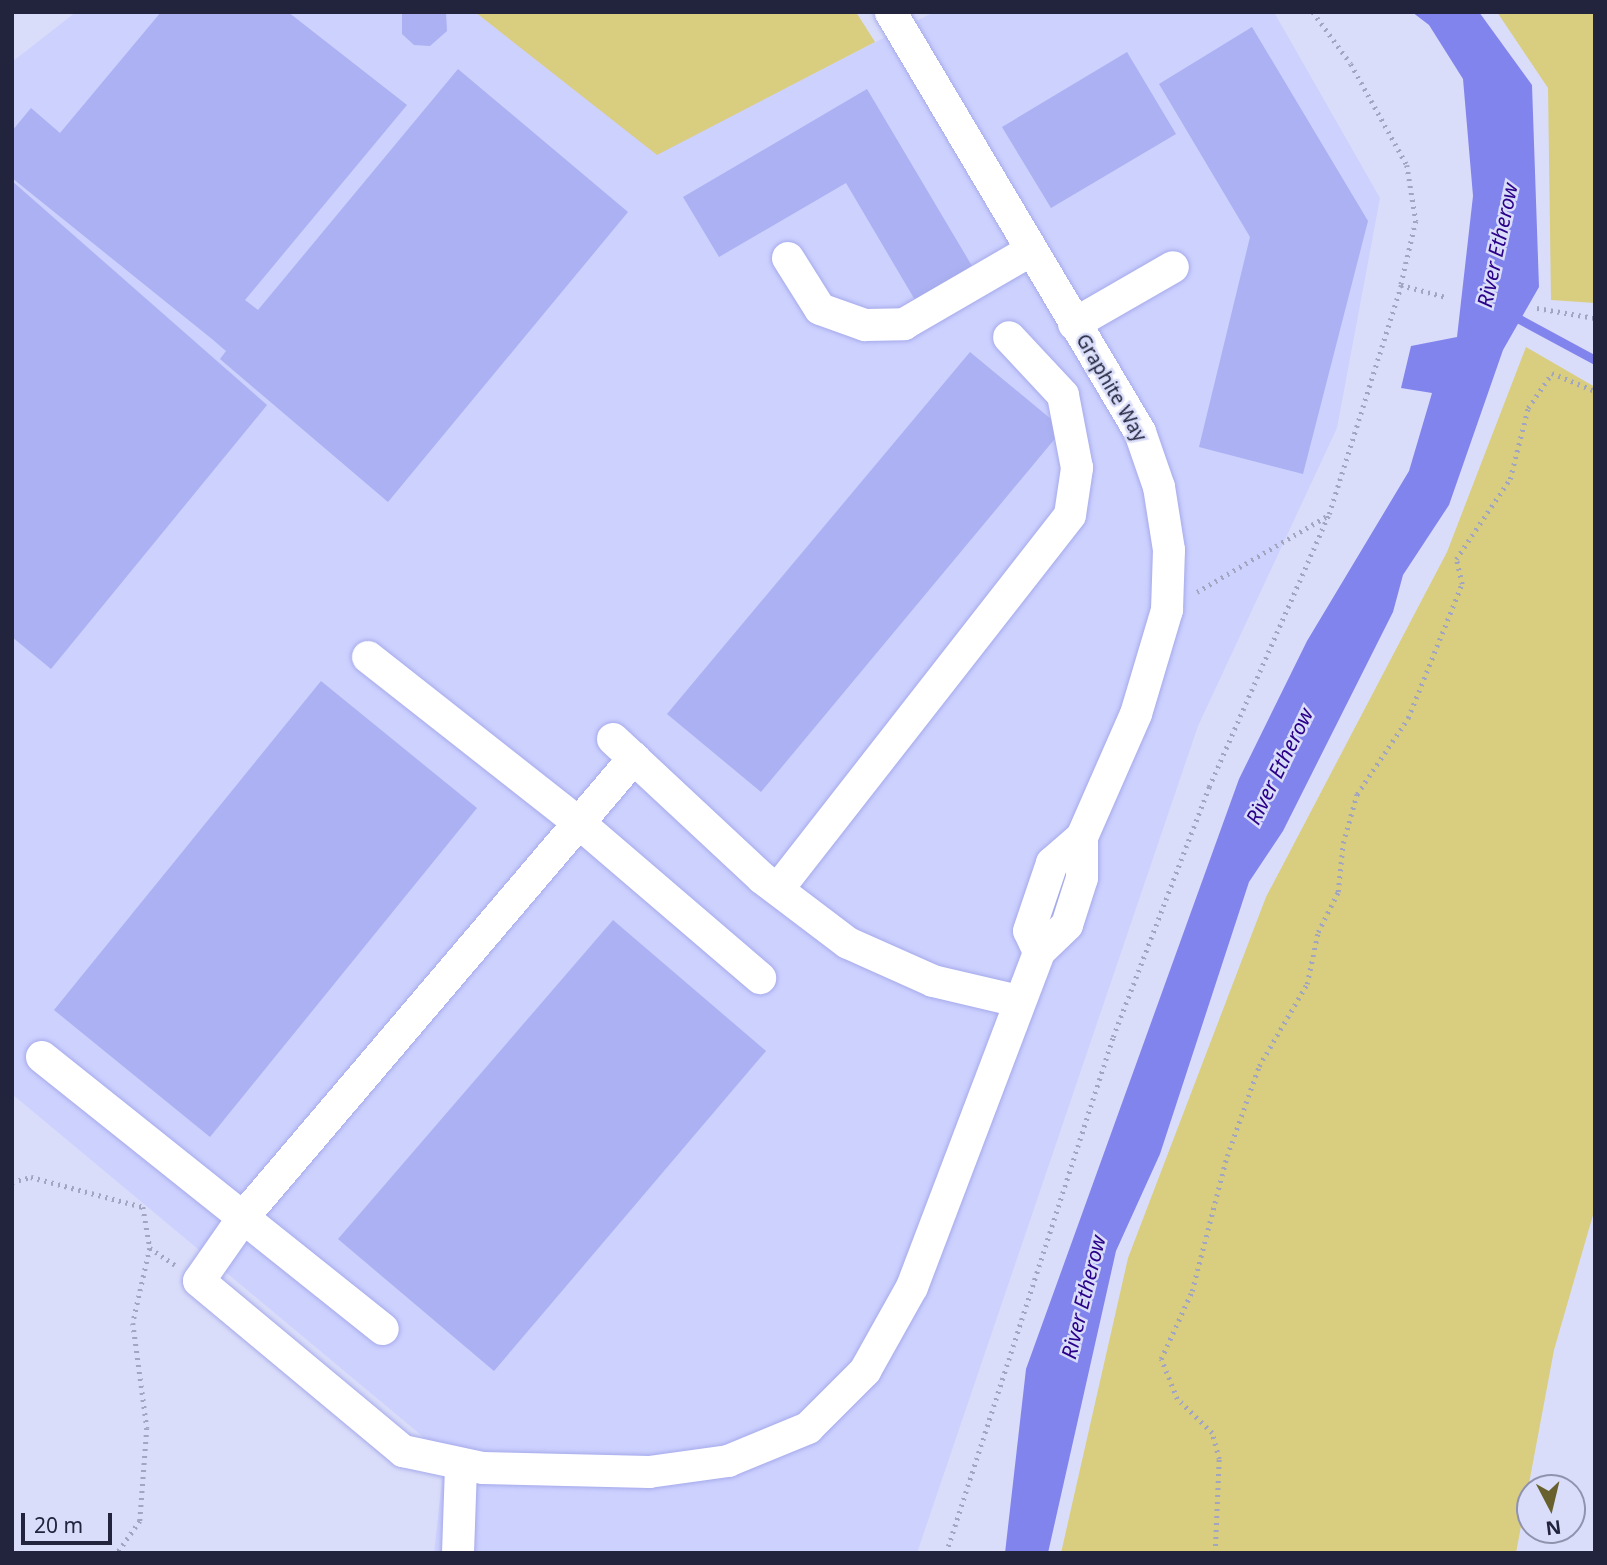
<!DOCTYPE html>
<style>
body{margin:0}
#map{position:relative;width:1607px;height:1565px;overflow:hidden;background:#daddf9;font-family:"Noto Sans",sans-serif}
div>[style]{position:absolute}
.built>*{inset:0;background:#cdd1fe}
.green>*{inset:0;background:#d9cd80}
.water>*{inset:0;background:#8284ed}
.stream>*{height:9px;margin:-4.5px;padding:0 4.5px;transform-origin:4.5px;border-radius:4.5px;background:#8284ed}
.building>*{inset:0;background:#abb1f2}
.path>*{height:4.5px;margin-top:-2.25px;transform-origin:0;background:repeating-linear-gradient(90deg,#a2a5c0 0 2px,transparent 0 7px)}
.roads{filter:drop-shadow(0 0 2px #a5aaeb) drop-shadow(0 0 2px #a5aaeb)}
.minor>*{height:32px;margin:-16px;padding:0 16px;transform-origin:16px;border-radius:16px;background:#fff}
span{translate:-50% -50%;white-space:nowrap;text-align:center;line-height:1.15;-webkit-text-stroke:5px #daddf9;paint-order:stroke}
.street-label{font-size:19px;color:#22243d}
.water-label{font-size:21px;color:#2a0188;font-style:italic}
.frame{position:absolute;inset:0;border:14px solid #22243d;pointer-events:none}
.north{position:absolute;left:1516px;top:1474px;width:70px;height:70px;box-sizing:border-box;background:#daddf9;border:2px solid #9093ae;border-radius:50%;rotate:173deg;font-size:19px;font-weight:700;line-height:28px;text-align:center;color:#22243d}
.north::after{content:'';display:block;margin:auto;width:24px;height:32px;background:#69612d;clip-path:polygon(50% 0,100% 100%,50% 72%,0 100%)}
.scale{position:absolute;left:21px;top:1513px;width:91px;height:32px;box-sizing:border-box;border:4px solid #22243d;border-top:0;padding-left:9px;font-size:21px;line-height:24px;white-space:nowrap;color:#22243d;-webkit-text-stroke:5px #daddf9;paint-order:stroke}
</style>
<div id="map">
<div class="built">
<i style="clip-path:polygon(76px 12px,475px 12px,657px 154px,934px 12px,1274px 12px,1380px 198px,1337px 428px,1198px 726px,917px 1553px,434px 1553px,445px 1455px,12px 1094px,12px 62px)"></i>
</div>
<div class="green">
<i style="clip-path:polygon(475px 12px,856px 12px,875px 42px,657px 155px)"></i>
<i style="clip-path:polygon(1497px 12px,1595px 12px,1595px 303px,1551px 300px,1548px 88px)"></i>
<i style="clip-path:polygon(1526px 347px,1595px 387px,1595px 1208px,1554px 1350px,1516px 1553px,1061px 1553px,1128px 1258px,1266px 897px,1447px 552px)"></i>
</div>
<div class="water">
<i style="clip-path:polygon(1412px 12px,1479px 12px,1532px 85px,1539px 287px,1503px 350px,1449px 505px,1403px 575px,1393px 612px,1283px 831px,1249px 882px,1160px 1154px,1116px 1251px,1048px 1553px,1005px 1553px,1026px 1369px,1239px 779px,1307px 641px,1409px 471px,1432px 393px,1401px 388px,1411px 346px,1457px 337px,1473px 196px,1463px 79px,1429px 25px)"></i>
</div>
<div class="stream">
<i style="left:1510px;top:314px;width:97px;rotate:28.4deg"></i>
</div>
<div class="building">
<i style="clip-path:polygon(161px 12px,288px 12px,407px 105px,245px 300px,258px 310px,458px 69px,628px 212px,388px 502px,220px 359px,226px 351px,212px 339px,12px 178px,12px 131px,31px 108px,60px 133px)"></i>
<i style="clip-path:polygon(402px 12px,446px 12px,447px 31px,430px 46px,414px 45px,402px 34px)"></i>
<i style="clip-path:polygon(1252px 27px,1368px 221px,1303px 474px,1199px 447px,1250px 237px,1159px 84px)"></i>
<i style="clip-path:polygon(1127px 52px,1176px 134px,1051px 208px,1002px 127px)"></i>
<i style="clip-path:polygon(867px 89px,972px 266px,915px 300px,846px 183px,719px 257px,683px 197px)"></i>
<i style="clip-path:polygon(12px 181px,267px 405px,51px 669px,12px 637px)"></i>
<i style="clip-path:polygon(970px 352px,1063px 429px,761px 792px,667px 714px)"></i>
<i style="clip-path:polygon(321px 681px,477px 808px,210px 1137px,54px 1010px)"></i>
<i style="clip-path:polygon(613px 920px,766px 1051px,494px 1371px,338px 1239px)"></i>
</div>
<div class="path">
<i style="left:1313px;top:12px;width:64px;rotate:53.8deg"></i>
<i style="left:1351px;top:64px;width:115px;rotate:61deg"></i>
<i style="left:1407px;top:165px;width:57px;rotate:80.9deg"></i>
<i style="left:1416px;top:221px;width:66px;rotate:103.2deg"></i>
<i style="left:1537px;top:308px;width:59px;rotate:9.8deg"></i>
<i style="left:1197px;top:592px;width:153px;rotate:-30.3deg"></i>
<i style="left:12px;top:1182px;width:20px;rotate:-15deg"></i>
<i style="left:31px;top:1177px;width:116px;rotate:15deg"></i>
<i style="left:143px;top:1207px;width:42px;rotate:80.3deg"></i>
<i style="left:150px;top:1248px;width:77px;rotate:102.8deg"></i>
<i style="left:133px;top:1323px;width:106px;rotate:82.4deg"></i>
<i style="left:147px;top:1428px;width:93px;rotate:94.3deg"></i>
<i style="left:140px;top:1521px;width:39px;rotate:125deg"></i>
<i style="left:150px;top:1248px;width:30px;rotate:34deg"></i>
<i style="left:946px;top:1553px;width:542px;rotate:-72.07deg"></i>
<i style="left:1113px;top:1037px;width:268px;rotate:-69deg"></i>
<i style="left:1209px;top:787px;width:298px;rotate:-66.3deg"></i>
<i style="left:1329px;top:514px;width:240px;rotate:-72.5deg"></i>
<i style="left:1401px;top:285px;width:47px;rotate:14.9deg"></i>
<i style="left:1215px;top:1553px;width:94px;rotate:-87.6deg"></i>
<i style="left:1219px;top:1459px;width:27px;rotate:-105deg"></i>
<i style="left:1212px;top:1433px;width:49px;rotate:-135.8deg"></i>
<i style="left:1177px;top:1399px;width:43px;rotate:-111.8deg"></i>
<i style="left:1161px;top:1359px;width:75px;rotate:-65.5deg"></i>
<i style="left:1192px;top:1291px;width:139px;rotate:-75.5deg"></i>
<i style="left:1227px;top:1156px;width:96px;rotate:-70.4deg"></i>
<i style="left:1259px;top:1066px;width:95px;rotate:-59.7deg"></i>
<i style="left:1307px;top:984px;width:53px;rotate:-78.1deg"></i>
<i style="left:1318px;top:932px;width:45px;rotate:-63.4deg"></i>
<i style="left:1338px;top:892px;width:49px;rotate:-84.2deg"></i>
<i style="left:1343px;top:843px;width:51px;rotate:-74.1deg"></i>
<i style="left:1357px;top:794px;width:92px;rotate:-56.1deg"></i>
<i style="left:1408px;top:718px;width:144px;rotate:-68.1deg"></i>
<i style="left:1462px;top:584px;width:26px;rotate:-103deg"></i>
<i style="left:1456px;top:559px;width:97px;rotate:-56deg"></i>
<i style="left:1510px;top:479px;width:73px;rotate:-75.8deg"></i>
<i style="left:1528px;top:408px;width:42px;rotate:-55.6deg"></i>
<i style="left:1552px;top:373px;width:47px;rotate:22.7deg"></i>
</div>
<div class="roads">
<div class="minor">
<i style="left:788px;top:258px;width:60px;rotate:57.9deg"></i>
<i style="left:820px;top:309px;width:48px;rotate:19.6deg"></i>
<i style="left:865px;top:325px;width:39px;rotate:-1deg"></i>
<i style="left:904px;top:324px;width:146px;rotate:-30.1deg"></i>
<i style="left:1074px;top:324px;width:114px;rotate:-29.9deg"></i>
<i style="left:368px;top:657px;width:267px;rotate:38.2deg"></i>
<i style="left:578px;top:822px;width:240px;rotate:40.6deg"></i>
<i style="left:613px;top:739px;width:204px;rotate:43deg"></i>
<i style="left:762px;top:878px;width:108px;rotate:37.1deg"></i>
<i style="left:848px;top:943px;width:93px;rotate:24.1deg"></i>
<i style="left:933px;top:981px;width:87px;rotate:13.2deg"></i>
<i style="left:634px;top:758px;width:600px;rotate:130.4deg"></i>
<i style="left:245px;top:1215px;width:80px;rotate:124.9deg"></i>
<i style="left:199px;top:1281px;width:266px;rotate:39.8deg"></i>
<i style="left:403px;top:1451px;width:82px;rotate:12deg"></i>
<i style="left:483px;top:1468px;width:166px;rotate:1.4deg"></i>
<i style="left:649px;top:1472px;width:80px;rotate:-7.9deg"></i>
<i style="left:728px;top:1461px;width:87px;rotate:-22.4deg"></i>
<i style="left:808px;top:1428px;width:81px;rotate:-45deg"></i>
<i style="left:865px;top:1371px;width:96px;rotate:-60.8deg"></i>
<i style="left:912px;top:1287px;width:358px;rotate:-69.2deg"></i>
<i style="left:1039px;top:952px;width:39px;rotate:-44deg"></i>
<i style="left:1067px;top:925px;width:49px;rotate:-72.3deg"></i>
<i style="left:1082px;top:878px;width:41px;rotate:-90deg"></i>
<i style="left:1082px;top:837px;width:134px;rotate:-66.3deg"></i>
<i style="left:1136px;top:714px;width:109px;rotate:-73.4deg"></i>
<i style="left:1167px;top:610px;width:60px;rotate:-88.1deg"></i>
<i style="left:1169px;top:550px;width:64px;rotate:-99deg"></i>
<i style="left:1159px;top:487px;width:58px;rotate:-109.1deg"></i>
<i style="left:1140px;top:432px;width:488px;rotate:-120.7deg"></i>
<i style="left:778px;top:889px;width:474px;rotate:-52deg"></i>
<i style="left:1070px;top:515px;width:48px;rotate:-81.5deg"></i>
<i style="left:1077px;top:468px;width:74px;rotate:-100.9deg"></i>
<i style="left:1063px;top:395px;width:79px;rotate:-133deg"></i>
<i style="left:1039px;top:952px;width:23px;rotate:-115deg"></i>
<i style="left:1029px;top:931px;width:72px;rotate:-71.3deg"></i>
<i style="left:1052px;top:863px;width:40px;rotate:-41deg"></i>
<i style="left:42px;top:1057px;width:436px;rotate:38.6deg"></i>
<i style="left:458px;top:1553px;width:88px;rotate:-88deg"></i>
</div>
</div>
<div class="street-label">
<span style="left:1111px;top:388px;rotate:60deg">Graphite Way</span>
</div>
<div class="water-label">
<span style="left:1497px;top:245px;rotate:-78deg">River Etherow</span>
<span style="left:1279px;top:766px;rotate:-64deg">River Etherow</span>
<span style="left:1083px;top:1297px;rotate:-76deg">River Etherow</span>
</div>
<div class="frame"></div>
<div class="north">N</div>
<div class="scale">20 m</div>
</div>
